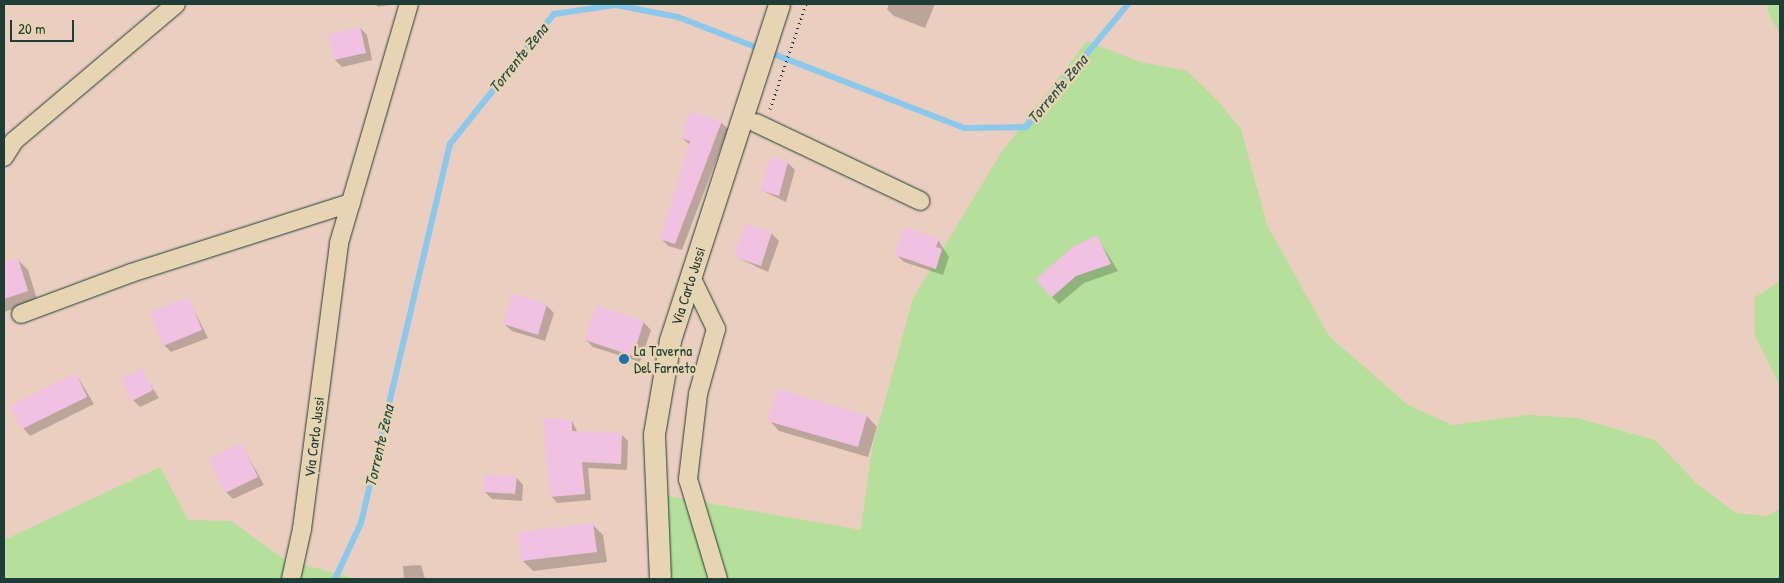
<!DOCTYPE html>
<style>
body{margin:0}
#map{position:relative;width:1784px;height:583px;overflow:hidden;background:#eacec0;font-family:"Patrick Hand",sans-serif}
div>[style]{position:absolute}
.green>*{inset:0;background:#b5df9b}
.shadow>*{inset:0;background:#0003}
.stream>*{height:6px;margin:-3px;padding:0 3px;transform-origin:3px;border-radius:3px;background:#8bc8eb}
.building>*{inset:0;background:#f1c1e2}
.path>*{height:3px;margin-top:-1.5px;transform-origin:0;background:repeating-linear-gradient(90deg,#1f3d34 0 1px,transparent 0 5px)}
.roads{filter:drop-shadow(0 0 1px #1f3d34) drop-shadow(0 0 1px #1f3d34)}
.minor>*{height:18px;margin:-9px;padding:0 9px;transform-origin:9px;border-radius:9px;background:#e7d4b2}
.tertiary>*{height:21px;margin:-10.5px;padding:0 10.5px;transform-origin:10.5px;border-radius:10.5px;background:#e7d4b2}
.dots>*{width:14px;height:14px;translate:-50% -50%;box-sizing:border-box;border:2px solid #e7d4b2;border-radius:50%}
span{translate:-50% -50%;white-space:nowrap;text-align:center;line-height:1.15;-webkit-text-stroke:5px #e7d4b2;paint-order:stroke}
.street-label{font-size:15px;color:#1f3d34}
.poi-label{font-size:15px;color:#1f3d34}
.left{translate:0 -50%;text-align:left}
.water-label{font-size:16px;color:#2a4b46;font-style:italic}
.frame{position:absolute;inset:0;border:5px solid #1f3d34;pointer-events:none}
.scale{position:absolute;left:10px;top:20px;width:64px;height:22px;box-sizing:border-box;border:2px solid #1f3d34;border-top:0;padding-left:6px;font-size:15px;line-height:18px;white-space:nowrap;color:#1f3d34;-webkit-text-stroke:4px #e7d4b2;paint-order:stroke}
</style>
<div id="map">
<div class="green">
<i style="clip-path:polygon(1770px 4px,1780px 4px,1780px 35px,1767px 10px)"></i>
<i style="clip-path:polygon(1087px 41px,1140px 62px,1187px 71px,1216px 99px,1241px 129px,1267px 225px,1329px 336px,1408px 405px,1452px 425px,1528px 415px,1577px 418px,1655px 440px,1698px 485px,1736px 513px,1766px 516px,1780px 509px,1780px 579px,666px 579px,662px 495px,861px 530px,872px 448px,913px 298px,1001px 153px)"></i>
<i style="clip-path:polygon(1780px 281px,1780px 386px,1755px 336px,1754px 298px)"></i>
<i style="clip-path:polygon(160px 467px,188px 520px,231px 521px,285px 560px,358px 579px,4px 579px,4px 540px)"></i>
</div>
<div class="shadow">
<i style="clip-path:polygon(375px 4px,395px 4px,378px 7px)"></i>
<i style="clip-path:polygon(889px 4px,935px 4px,925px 28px,894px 16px,887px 9px)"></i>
<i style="clip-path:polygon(360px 28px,367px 35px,372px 60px,342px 67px,335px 60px)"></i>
<i style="clip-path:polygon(721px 122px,728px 129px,682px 250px,668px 246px,661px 238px,690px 145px,683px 139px)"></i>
<i style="clip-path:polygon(788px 163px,795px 170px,786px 202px,761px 190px)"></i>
<i style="clip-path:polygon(771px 233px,779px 241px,768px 272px,736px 257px)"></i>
<i style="clip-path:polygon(1097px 237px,1118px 271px,1084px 283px,1059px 304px,1052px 297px)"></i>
<i style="clip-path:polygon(938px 240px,949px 257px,943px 275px,904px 262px,896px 254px)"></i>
<i style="clip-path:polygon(17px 259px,28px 270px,38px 302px,4px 312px,4px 263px)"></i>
<i style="clip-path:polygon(188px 298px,208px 338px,171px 352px,164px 345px)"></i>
<i style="clip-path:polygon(546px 305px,554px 313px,545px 341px,512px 331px,504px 324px)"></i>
<i style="clip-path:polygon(597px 307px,644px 323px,651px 330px,640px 362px,593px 347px,586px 340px)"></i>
<i style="clip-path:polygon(141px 370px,159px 398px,140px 407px,133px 400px)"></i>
<i style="clip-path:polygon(76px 374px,94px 404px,30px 436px,23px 428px)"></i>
<i style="clip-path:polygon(867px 416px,877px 427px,868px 457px,779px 431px,769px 420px)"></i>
<i style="clip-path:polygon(572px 421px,578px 433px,622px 435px,628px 441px,627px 470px,588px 468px,591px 500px,557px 503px,551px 496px)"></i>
<i style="clip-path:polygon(242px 445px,264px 485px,233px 499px,226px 492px)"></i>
<i style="clip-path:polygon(516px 477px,523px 485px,522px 501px,492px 499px,484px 491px)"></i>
<i style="clip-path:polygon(592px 524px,603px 535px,607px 562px,533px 571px,523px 561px)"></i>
<i style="clip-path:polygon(421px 565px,425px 579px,404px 579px,403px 566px)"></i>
</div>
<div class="stream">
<i style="left:335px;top:579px;width:62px;rotate:-65.1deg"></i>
<i style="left:361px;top:523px;width:389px;rotate:-76.8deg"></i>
<i style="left:450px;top:144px;width:166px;rotate:-51.3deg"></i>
<i style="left:554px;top:14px;width:63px;rotate:-8.3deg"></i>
<i style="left:616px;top:5px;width:63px;rotate:11deg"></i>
<i style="left:678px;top:17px;width:307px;rotate:21.2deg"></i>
<i style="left:964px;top:128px;width:62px;rotate:-0.9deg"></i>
<i style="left:1026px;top:127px;width:160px;rotate:-50.3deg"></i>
</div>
<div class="building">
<i style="clip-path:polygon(360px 27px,366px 53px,334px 60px,328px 34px)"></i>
<i style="clip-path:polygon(689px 112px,722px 121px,675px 244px,660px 239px,690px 141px,682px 139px)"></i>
<i style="clip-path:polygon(771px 157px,788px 162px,779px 196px,760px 190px)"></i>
<i style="clip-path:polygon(745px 224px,772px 232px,761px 266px,734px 257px)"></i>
<i style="clip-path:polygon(904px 227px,939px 239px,936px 247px,942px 249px,936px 269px,895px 255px)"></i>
<i style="clip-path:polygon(1097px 235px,1111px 264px,1076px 276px,1051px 298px,1036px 279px,1073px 247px)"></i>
<i style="clip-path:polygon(18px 258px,28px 291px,4px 299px,4px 262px)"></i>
<i style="clip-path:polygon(512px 294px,547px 304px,538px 335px,503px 324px)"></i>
<i style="clip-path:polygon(189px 297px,202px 330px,163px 346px,150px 312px)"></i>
<i style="clip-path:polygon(596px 305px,644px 321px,633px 356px,585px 340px)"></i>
<i style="clip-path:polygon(142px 368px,153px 390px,132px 401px,121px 379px)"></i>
<i style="clip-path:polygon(76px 373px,87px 397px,22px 429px,10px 406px)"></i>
<i style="clip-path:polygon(777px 389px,867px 415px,858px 447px,767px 421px)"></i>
<i style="clip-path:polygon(543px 418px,572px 420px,572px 431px,622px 433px,621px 464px,582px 462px,585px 494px,550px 497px)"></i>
<i style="clip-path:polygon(242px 443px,258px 477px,225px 493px,209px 458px)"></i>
<i style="clip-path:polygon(484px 474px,517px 476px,515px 494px,483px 492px)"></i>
<i style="clip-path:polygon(593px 523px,597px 552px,521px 561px,518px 532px)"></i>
</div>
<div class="path">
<i style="left:770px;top:109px;width:111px;rotate:-71.1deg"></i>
</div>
<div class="roads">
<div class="minor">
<i style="left:756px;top:123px;width:182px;rotate:25.4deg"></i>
<i style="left:4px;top:157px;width:19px;rotate:-58deg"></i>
<i style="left:14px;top:141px;width:212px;rotate:-40.2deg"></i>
<i style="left:691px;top:277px;width:58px;rotate:64.3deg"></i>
<i style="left:716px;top:329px;width:67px;rotate:105.5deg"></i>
<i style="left:698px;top:394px;width:86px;rotate:96.7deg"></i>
<i style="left:688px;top:479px;width:104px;rotate:73.3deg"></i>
<i style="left:21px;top:314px;width:117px;rotate:-20.4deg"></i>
<i style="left:131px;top:273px;width:231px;rotate:-17.7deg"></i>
<i style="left:291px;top:579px;width:51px;rotate:-77.6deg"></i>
<i style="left:302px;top:529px;width:288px;rotate:-82.6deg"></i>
<i style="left:339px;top:243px;width:249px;rotate:-73.7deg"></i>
</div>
<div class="tertiary">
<i style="left:660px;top:579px;width:145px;rotate:-92.4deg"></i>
<i style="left:654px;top:434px;width:95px;rotate:-80.3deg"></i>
<i style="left:670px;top:340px;width:353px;rotate:-72deg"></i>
</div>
</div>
<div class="dots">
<i style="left:624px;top:359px;background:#1f6fb2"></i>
</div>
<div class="street-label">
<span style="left:688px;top:286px;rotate:-72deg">Via Carlo Jussi</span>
<span style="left:314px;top:437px;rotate:-83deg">Via Carlo Jussi</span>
</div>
<div class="poi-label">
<span class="left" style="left:634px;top:359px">La Taverna<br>Del Farneto</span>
</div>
<div class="water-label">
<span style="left:518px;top:58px;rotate:-51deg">Torrente Zena</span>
<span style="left:1057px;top:89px;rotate:-50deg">Torrente Zena</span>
<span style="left:379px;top:446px;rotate:-77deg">Torrente Zena</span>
</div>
<div class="frame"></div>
<div class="scale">20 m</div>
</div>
